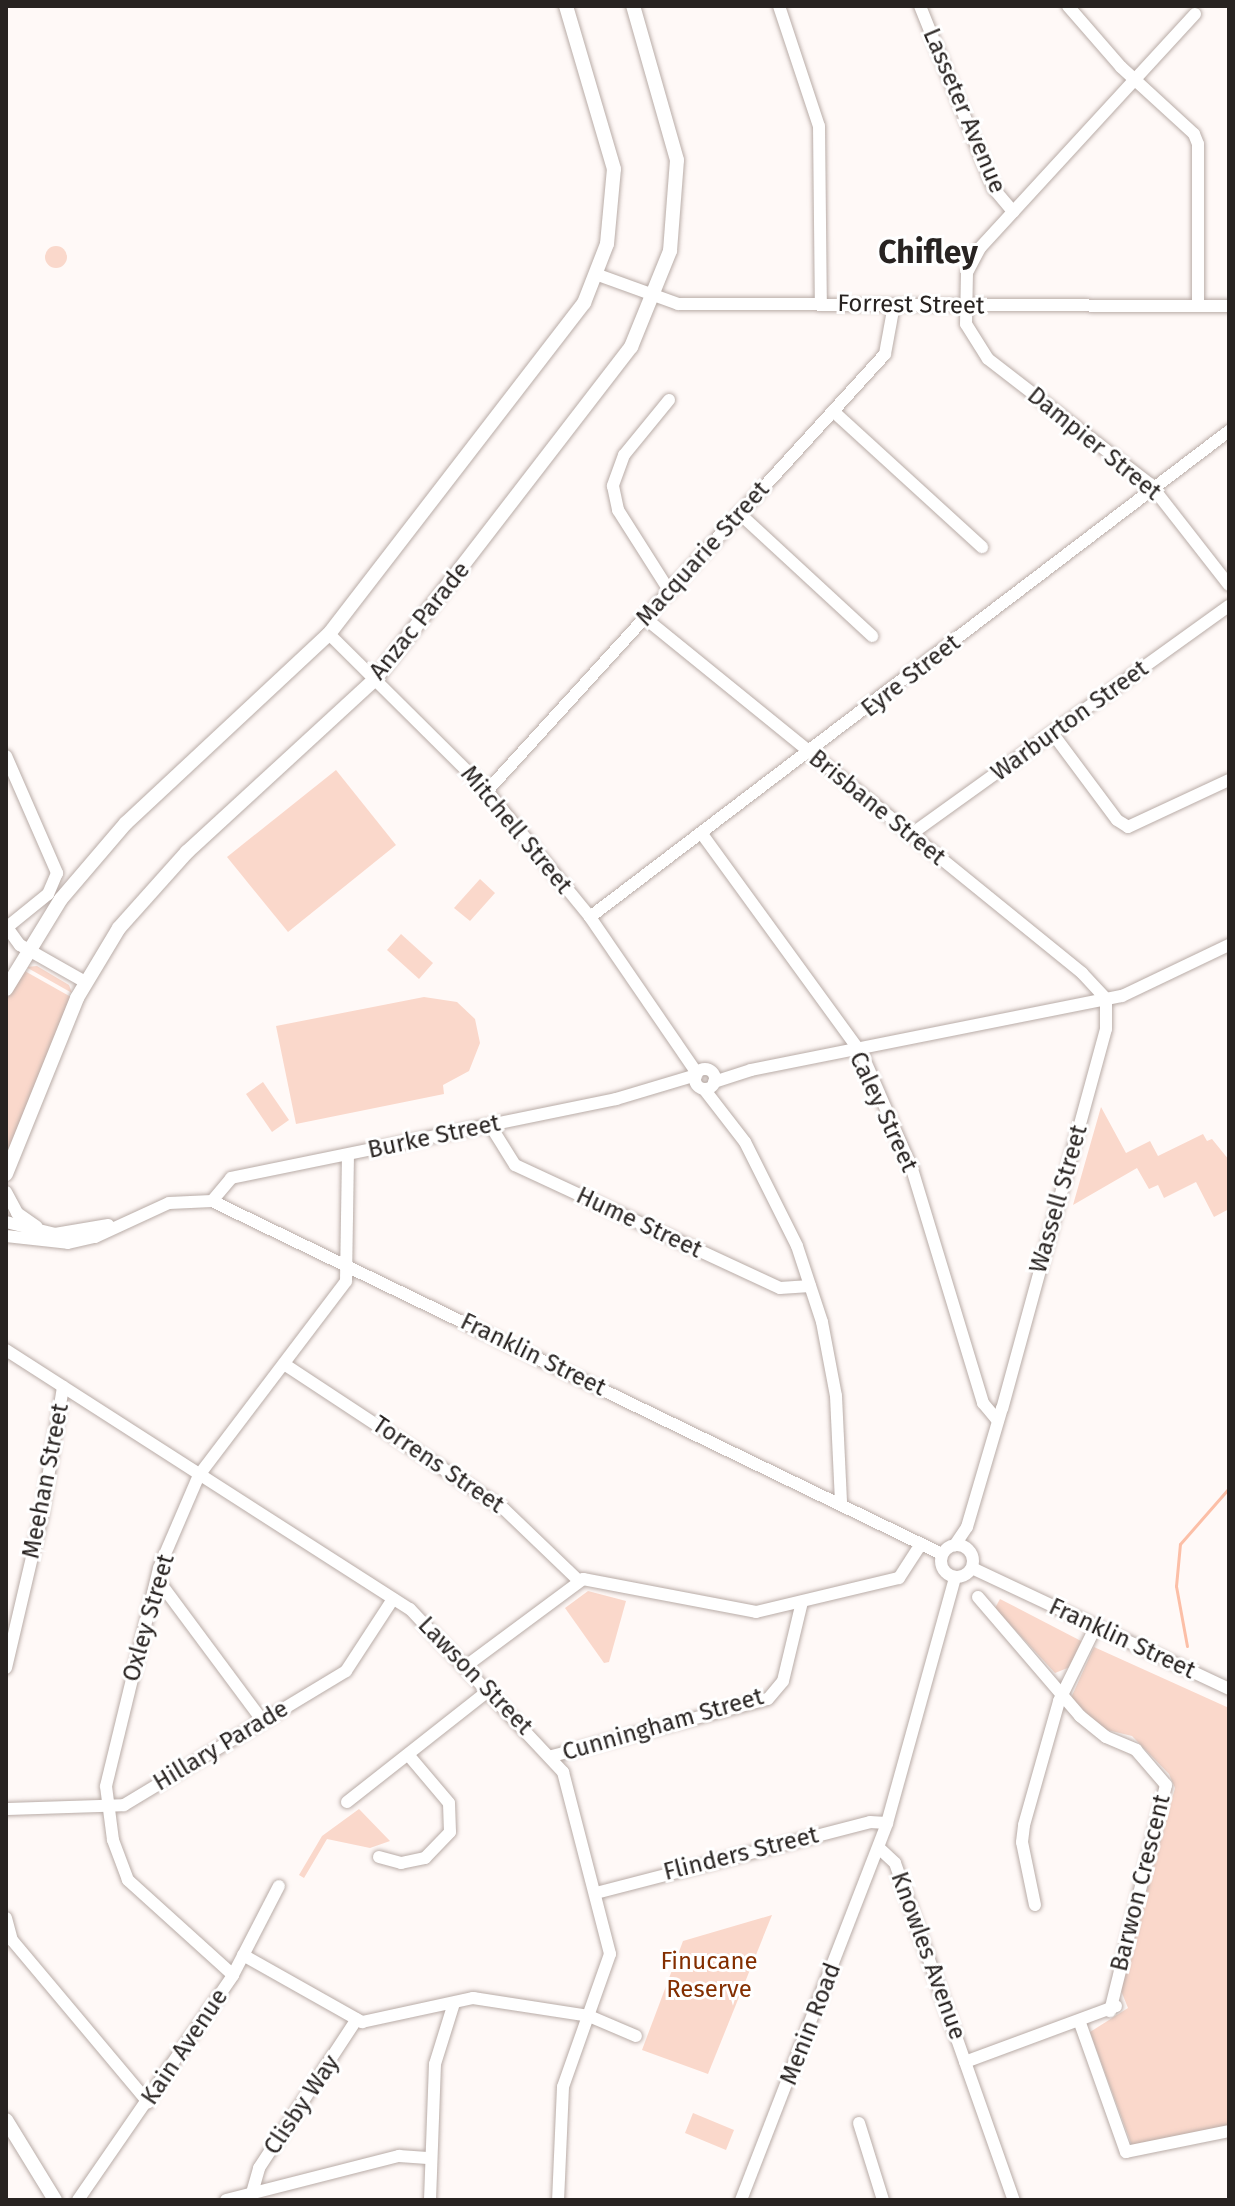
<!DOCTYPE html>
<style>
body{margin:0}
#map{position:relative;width:1235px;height:2206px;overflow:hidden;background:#fff9f7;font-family:"Fira Sans",sans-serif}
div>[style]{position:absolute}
.green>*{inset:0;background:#fad8cb}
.round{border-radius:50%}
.stream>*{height:3px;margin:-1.5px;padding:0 1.5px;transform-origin:1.5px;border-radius:1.5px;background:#fcbfa7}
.roads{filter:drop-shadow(0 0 2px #b9aca7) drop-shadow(0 0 2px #b9aca7)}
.minor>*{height:12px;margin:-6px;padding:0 6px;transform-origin:6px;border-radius:6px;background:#fff}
.minor>.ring{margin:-6px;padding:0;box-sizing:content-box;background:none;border:12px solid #fff;border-radius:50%}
.major>*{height:14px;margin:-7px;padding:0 7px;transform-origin:7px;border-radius:7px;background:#fff}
span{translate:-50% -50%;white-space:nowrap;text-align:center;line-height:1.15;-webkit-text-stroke:6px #fff;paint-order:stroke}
.street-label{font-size:24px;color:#282321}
.park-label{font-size:24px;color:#832e00}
.district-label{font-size:32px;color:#282321;font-weight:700}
.frame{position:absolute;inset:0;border:8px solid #282321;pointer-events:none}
</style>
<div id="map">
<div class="green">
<i class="round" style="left:45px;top:246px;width:22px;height:22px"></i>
<i style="clip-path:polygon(336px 770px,396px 845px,288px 932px,227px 857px)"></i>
<i style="clip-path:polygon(480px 879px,495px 893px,470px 921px,454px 908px)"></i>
<i style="clip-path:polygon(401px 934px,433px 963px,419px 979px,387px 950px)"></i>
<i style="clip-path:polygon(37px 966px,69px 985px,72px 993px,26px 967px)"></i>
<i style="clip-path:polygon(23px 970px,71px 997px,6px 1162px,6px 1001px)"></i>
<i style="clip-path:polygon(424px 997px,457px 1002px,475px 1019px,480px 1043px,469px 1071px,443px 1085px,444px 1094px,296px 1124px,276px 1026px)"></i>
<i style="clip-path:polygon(263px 1082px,289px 1120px,272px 1132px,246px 1094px)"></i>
<i style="clip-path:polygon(1101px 1107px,1126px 1153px,1150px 1141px,1158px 1156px,1203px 1134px,1207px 1141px,1212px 1139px,1229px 1160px,1229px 1209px,1214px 1217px,1196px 1182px,1164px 1198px,1158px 1185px,1149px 1189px,1137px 1168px,1073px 1205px)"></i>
<i style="clip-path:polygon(588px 1591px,626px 1601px,609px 1662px,604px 1663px,565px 1608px)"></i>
<i style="clip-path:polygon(1000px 1599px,1083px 1642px,1070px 1667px,1055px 1673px,995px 1608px)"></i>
<i style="clip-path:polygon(1094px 1647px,1229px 1708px,1229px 2127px,1132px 2146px,1090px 2032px,1128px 2008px,1120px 1988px,1175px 1788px,1169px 1774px,1132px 1736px,1103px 1729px,1071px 1698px)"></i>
<i style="clip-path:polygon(359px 1809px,390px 1841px,370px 1848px,327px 1839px,304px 1878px,299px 1875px,322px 1836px)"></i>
<i style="clip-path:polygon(772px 1915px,708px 2074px,642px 2050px,683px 1941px)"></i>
<i style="clip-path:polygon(693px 2113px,734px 2130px,726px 2150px,685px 2133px)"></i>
</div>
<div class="stream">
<i style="left:1187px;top:1646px;width:61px;rotate:-100.4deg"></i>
<i style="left:1176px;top:1586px;width:42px;rotate:-84.6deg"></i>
<i style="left:1180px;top:1544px;width:74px;rotate:-48.8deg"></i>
</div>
<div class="roads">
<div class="minor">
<i style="left:779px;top:6px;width:126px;rotate:71.6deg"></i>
<i style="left:819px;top:126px;width:178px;rotate:89.4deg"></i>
<i style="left:920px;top:6px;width:197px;rotate:68deg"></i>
<i style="left:994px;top:189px;width:30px;rotate:50deg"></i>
<i style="left:1068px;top:6px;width:81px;rotate:49deg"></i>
<i style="left:1121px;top:67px;width:99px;rotate:42.5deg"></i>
<i style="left:1194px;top:134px;width:11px;rotate:68deg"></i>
<i style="left:1198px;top:144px;width:162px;rotate:90deg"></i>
<i style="left:1195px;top:14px;width:318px;rotate:132.6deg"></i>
<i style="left:980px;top:248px;width:27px;rotate:118deg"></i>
<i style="left:967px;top:272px;width:52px;rotate:91.1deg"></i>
<i style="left:966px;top:324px;width:41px;rotate:57.8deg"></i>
<i style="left:988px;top:359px;width:205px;rotate:37.7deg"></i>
<i style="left:1150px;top:484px;width:128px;rotate:52deg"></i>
<i style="left:598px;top:275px;width:85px;rotate:19.9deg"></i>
<i style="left:678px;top:304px;width:551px;rotate:0.21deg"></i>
<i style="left:669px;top:400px;width:71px;rotate:129.3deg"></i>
<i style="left:624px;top:455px;width:33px;rotate:110deg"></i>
<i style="left:613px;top:486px;width:25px;rotate:78deg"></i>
<i style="left:618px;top:510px;width:97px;rotate:57.6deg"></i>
<i style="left:833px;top:411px;width:202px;rotate:42.4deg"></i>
<i style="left:740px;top:514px;width:180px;rotate:42.7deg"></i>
<i style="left:646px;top:619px;width:562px;rotate:39.07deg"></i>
<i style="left:1082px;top:973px;width:35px;rotate:47deg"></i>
<i style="left:1106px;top:999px;width:30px;rotate:90deg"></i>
<i style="left:1106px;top:1029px;width:393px;rotate:105.3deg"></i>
<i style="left:1002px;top:1408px;width:124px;rotate:106.4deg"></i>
<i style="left:967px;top:1527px;width:22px;rotate:124deg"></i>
<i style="left:329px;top:634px;width:223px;rotate:44.8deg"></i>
<i style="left:487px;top:791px;width:163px;rotate:50.7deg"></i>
<i style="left:590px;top:917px;width:189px;rotate:55.6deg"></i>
<i style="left:1053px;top:734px;width:107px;rotate:53.3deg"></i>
<i style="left:1117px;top:820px;width:13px;rotate:32deg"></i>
<i style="left:1128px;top:827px;width:111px;rotate:-25deg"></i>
<i style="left:6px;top:756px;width:128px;rotate:66.4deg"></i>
<i style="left:57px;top:873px;width:23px;rotate:113deg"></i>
<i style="left:48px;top:894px;width:54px;rotate:141deg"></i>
<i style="left:487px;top:791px;width:591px;rotate:-47.67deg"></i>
<i style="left:885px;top:354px;width:50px;rotate:-79.6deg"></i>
<i style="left:702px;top:834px;width:272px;rotate:54deg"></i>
<i style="left:862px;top:1054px;width:125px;rotate:66.5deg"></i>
<i style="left:912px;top:1169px;width:245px;rotate:73.1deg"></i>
<i style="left:983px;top:1403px;width:23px;rotate:50deg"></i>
<i style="left:910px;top:835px;width:393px;rotate:-35.7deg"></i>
<i style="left:590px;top:917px;width:803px;rotate:-37.26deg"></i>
<i style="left:6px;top:926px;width:24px;rotate:54deg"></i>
<i style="left:20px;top:945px;width:75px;rotate:29.6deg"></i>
<i class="ring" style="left:695px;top:1069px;width:8px;height:8px"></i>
<i style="left:714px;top:1082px;width:39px;rotate:-18deg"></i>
<i style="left:751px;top:1070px;width:378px;rotate:-11.3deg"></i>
<i style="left:1122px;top:996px;width:119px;rotate:-25.5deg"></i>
<i style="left:704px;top:1089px;width:67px;rotate:52.3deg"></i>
<i style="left:745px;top:1142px;width:116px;rotate:63.4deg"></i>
<i style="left:797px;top:1246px;width:80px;rotate:71.8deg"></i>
<i style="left:822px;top:1322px;width:75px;rotate:79.3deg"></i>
<i style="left:836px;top:1396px;width:108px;rotate:87.3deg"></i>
<i style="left:490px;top:1125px;width:47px;rotate:58deg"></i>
<i style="left:515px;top:1165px;width:292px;rotate:24.9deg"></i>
<i style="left:780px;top:1288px;width:30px;rotate:-4deg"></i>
<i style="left:6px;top:1192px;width:24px;rotate:62deg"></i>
<i style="left:17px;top:1213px;width:24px;rotate:35deg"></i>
<i style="left:212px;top:1201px;width:30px;rotate:-50deg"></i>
<i style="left:231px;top:1178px;width:393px;rotate:-11.6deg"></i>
<i style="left:616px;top:1099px;width:84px;rotate:-16.7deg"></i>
<i style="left:6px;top:1222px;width:50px;rotate:13.8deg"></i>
<i style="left:55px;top:1234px;width:54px;rotate:-9.6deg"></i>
<i style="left:6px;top:1236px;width:62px;rotate:6.4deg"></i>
<i style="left:68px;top:1243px;width:28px;rotate:-13deg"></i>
<i style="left:95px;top:1237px;width:81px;rotate:-24.7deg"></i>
<i style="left:169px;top:1203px;width:43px;rotate:-2.7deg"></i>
<i style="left:212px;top:1201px;width:811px;rotate:25.81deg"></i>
<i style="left:6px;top:1350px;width:480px;rotate:32.7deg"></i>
<i style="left:410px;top:1609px;width:224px;rotate:46.8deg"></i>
<i style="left:563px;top:1772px;width:188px;rotate:75.5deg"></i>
<i style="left:610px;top:1954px;width:141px;rotate:109.5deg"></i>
<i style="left:563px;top:2087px;width:113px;rotate:92.5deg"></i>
<i style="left:284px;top:1364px;width:263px;rotate:33.4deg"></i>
<i style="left:504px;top:1509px;width:104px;rotate:43.8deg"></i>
<i class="ring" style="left:941px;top:1545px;width:20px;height:20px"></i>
<i style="left:972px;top:1568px;width:284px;rotate:25.2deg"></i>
<i style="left:158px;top:1580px;width:174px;rotate:53.4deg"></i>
<i style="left:978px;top:1597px;width:157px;rotate:49.4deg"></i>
<i style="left:1080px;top:1716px;width:33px;rotate:39deg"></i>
<i style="left:1106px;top:1737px;width:33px;rotate:23deg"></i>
<i style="left:1136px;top:1750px;width:46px;rotate:49.4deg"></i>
<i style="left:1166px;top:1785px;width:233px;rotate:103.9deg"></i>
<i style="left:466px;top:1666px;width:146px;rotate:-36.6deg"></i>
<i style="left:583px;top:1579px;width:176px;rotate:10.8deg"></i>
<i style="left:756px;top:1612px;width:147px;rotate:-13.4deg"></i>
<i style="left:899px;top:1578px;width:40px;rotate:-57.1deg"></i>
<i style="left:6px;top:1668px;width:158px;rotate:-76.8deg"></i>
<i style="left:42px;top:1514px;width:129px;rotate:-80.6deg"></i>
<i style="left:552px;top:1756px;width:223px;rotate:-14.8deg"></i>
<i style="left:768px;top:1699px;width:23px;rotate:-50deg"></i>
<i style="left:783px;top:1681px;width:81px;rotate:-76.5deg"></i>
<i style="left:347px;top:1802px;width:179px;rotate:-38.2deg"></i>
<i style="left:6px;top:1809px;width:118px;rotate:-1.9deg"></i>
<i style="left:124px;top:1805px;width:259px;rotate:-31.1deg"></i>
<i style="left:346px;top:1671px;width:86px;rotate:-56.9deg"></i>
<i style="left:879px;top:1848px;width:22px;rotate:43deg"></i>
<i style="left:895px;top:1863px;width:357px;rotate:70.6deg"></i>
<i style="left:379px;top:1857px;width:23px;rotate:15deg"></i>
<i style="left:401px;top:1863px;width:25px;rotate:-12deg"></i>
<i style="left:425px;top:1858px;width:36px;rotate:-46deg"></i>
<i style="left:450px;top:1832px;width:29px;rotate:-92deg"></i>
<i style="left:449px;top:1803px;width:60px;rotate:-130.3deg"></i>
<i style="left:596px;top:1893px;width:283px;rotate:-14.5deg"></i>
<i style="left:870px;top:1822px;width:17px;rotate:3deg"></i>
<i style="left:1035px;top:1905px;width:64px;rotate:-101.7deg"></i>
<i style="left:1022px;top:1842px;width:17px;rotate:-83deg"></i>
<i style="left:1024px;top:1825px;width:129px;rotate:-74.2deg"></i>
<i style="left:1059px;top:1701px;width:84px;rotate:-63.7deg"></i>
<i style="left:6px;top:1918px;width:23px;rotate:75deg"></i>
<i style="left:12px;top:1940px;width:212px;rotate:50deg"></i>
<i style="left:243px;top:1955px;width:137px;rotate:29.4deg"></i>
<i style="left:362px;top:2022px;width:114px;rotate:-12.2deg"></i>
<i style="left:473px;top:1998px;width:117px;rotate:8.8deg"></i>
<i style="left:589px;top:2016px;width:51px;rotate:23.1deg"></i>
<i style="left:233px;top:1975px;width:142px;rotate:-137.9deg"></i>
<i style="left:128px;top:1880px;width:43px;rotate:-110.6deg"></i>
<i style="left:113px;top:1840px;width:54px;rotate:-97.4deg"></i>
<i style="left:106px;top:1786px;width:224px;rotate:-76.3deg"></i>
<i style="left:159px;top:1568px;width:101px;rotate:-66.7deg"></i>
<i style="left:199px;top:1475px;width:243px;rotate:-52.8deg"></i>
<i style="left:346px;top:1281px;width:126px;rotate:-89.1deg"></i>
<i style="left:1080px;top:2023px;width:137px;rotate:70.4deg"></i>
<i style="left:1126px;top:2152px;width:105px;rotate:-11.5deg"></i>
<i style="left:965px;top:2062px;width:161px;rotate:-20.3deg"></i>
<i style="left:859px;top:2123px;width:81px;rotate:72.7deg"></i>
<i style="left:252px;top:2193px;width:26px;rotate:-74deg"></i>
<i style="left:259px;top:2168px;width:178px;rotate:-56.7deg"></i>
<i style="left:78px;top:2200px;width:273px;rotate:-55.4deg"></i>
<i style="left:233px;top:1975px;width:100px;rotate:-62.7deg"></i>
<i style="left:226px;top:2200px;width:179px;rotate:-14.3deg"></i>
<i style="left:399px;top:2156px;width:32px;rotate:4deg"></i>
<i style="left:430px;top:2200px;width:136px;rotate:-87.9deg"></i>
<i style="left:435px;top:2064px;width:64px;rotate:-72.7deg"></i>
<i style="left:741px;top:2200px;width:404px;rotate:-68.8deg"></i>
<i style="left:887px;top:1823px;width:255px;rotate:-74.5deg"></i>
</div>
<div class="major">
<i style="left:6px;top:989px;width:105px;rotate:-58.6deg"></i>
<i style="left:61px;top:899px;width:100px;rotate:-49.5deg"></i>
<i style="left:126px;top:823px;width:277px;rotate:-43deg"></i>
<i style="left:329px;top:634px;width:418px;rotate:-52.4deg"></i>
<i style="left:584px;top:303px;width:63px;rotate:-68.7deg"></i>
<i style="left:607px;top:244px;width:75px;rotate:-84.7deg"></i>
<i style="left:614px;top:169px;width:170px;rotate:-106.4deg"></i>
<i style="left:6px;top:1174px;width:190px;rotate:-68deg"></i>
<i style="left:77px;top:998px;width:82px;rotate:-59deg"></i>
<i style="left:119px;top:928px;width:102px;rotate:-48.2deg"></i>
<i style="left:187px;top:852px;width:257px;rotate:-42.6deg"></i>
<i style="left:376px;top:678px;width:418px;rotate:-52.4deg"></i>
<i style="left:631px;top:347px;width:104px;rotate:-67.9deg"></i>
<i style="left:670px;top:251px;width:91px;rotate:-85.6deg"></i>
<i style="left:677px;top:160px;width:160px;rotate:-105.9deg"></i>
<i style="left:6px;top:2120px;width:94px;rotate:58.5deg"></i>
</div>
</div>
<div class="street-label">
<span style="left:964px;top:111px;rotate:67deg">Lasseter Avenue</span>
<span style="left:911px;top:305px;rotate:1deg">Forrest Street</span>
<span style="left:1094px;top:444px;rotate:39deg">Dampier Street</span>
<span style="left:703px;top:554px;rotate:-48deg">Macquarie Street</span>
<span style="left:420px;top:621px;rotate:-51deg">Anzac Parade</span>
<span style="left:911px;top:676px;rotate:-38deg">Eyre Street</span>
<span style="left:1070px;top:721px;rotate:-36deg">Warburton Street</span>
<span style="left:877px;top:808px;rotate:39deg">Brisbane Street</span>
<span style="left:516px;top:830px;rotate:50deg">Mitchell Street</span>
<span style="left:883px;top:1112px;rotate:65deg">Caley Street</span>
<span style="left:434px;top:1137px;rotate:-12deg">Burke Street</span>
<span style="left:1059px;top:1199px;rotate:-74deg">Wassell Street</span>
<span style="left:639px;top:1223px;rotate:25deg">Hume Street</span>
<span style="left:533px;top:1355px;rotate:26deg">Franklin Street</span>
<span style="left:438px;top:1465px;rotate:34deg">Torrens Street</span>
<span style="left:46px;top:1481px;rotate:-79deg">Meehan Street</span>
<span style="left:149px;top:1618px;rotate:-74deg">Oxley Street</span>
<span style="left:1122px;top:1639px;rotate:25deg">Franklin Street</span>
<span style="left:475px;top:1676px;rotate:46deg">Lawson Street</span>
<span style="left:663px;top:1725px;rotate:-16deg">Cunningham Street</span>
<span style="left:221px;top:1746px;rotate:-31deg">Hillary Parade</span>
<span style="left:741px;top:1854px;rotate:-14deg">Flinders Street</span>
<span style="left:1141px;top:1883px;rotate:-76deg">Barwon Crescent</span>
<span style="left:928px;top:1956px;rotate:70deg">Knowles Avenue</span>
<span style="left:811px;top:2024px;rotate:-69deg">Menin Road</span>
<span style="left:185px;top:2047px;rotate:-56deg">Kain Avenue</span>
<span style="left:302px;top:2105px;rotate:-56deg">Clisby Way</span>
</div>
<div class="park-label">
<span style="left:709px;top:1976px">Finucane<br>Reserve</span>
</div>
<div class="district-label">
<span style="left:928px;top:252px">Chifley</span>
</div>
<div class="frame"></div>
</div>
